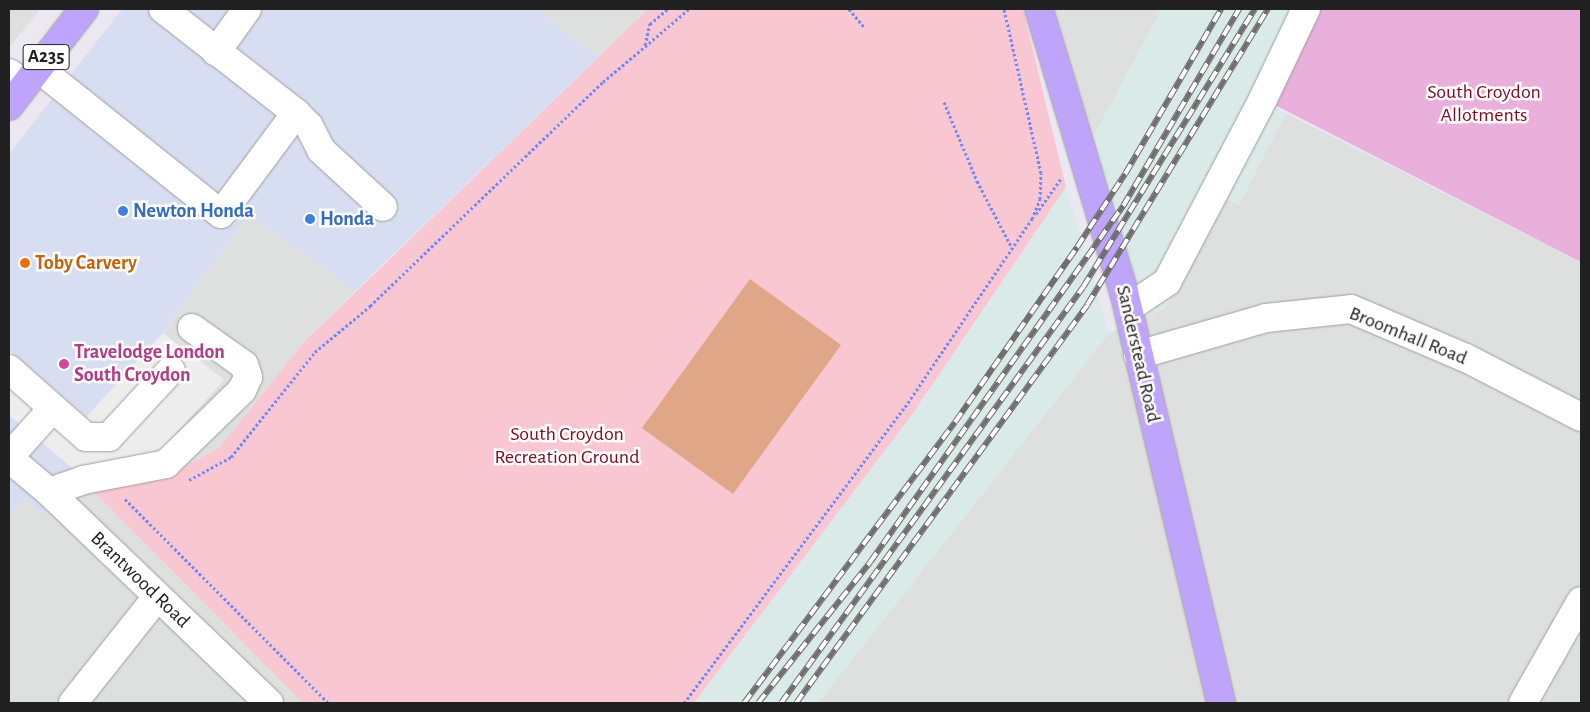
<!DOCTYPE html>
<style>
body{margin:0}
#map{position:relative;width:1590px;height:712px;overflow:hidden;background:#ece8f1;font-family:"Alegreya Sans",sans-serif}
div>[style]{position:absolute}
.residential>*{inset:0;background:#dedfdf}
.commercial>*{inset:0;background:#d8def1}
.industrial>*{inset:0;background:#daeae9}
.grass>*{inset:0;background:#eab0dc}
.park>*{inset:0;background:#f9c7d1}
.pitch>*{inset:0;background:#dfa688}
.parking>*{inset:0;background:#ededed}
.path>*{height:3px;margin-top:-1.5px;transform-origin:0;background:repeating-linear-gradient(90deg,#7288f9 0 2.5px,transparent 0 5px)}
.roads{filter:drop-shadow(0 0 1px #9e9e9e) drop-shadow(0 0 1px #9e9e9e)}
.minor>*{height:28px;margin:-14px;padding:0 14px;transform-origin:14px;border-radius:14px;background:#fff}
.major>*{height:28px;margin:-14px;padding:0 14px;transform-origin:14px;border-radius:14px;background:#bea4fb}
.rail>*{height:5.5px;margin-top:-2.75px;transform-origin:0;background:repeating-linear-gradient(90deg,#fff 0 11px,#6f6f6f 0 22px);box-sizing:border-box;border-block:1px solid #6f6f6f}
.dots>*{width:14px;height:14px;translate:-50% -50%;box-sizing:border-box;border:2px solid #fff;border-radius:50%}
span{translate:-50% -50%;white-space:nowrap;text-align:center;line-height:1.15;-webkit-text-stroke:5px #fff;paint-order:stroke}
.shield-label span{padding:1px 4px;background:#fff;border:1px solid;border-radius:4px;-webkit-text-stroke-width:0}
.shield-label{font-size:19px;color:#212121;font-weight:700}
.park-label{font-size:20px;color:#820d23}
.shop-label{font-size:20px;color:#366cbe;font-weight:700}
.left{translate:0 -50%;text-align:left}
.food-label{font-size:20px;color:#c56008;font-weight:700}
.street-label{font-size:20px;color:#212121}
.hotel-label{font-size:20px;color:#b23c85;font-weight:700}
.frame{position:absolute;inset:0;border:10px solid #212121;pointer-events:none}
</style>
<div id="map">
<div class="residential">
<i style="clip-path:polygon(9px 9px,40px 9px,9px 48px)"></i>
<i style="clip-path:polygon(534px 9px,648px 9px,598px 57px)"></i>
<i style="clip-path:polygon(1056px 9px,1162px 9px,1092px 139px)"></i>
<i style="clip-path:polygon(1286px 113px,1581px 262px,1581px 703px,818px 703px,1109px 333px,1165px 308px,1225px 198px,1239px 205px)"></i>
<i style="clip-path:polygon(249px 214px,355px 291px,304px 342px,219px 448px,176px 471px,90px 488px,303px 703px,9px 703px,9px 515px,24px 497px,42px 514px,75px 470px,224px 379px,163px 333px)"></i>
</div>
<div class="commercial">
<i style="clip-path:polygon(122px 9px,534px 9px,598px 57px,355px 291px,249px 214px,163px 332px,224px 380px,75px 470px,42px 515px,24px 497px,9px 515px,9px 154px)"></i>
</div>
<div class="industrial">
<i style="clip-path:polygon(1162px 9px,1298px 9px,1253px 94px,1286px 113px,1239px 205px,1225px 199px,1165px 308px,1147px 316px,1092px 139px)"></i>
<i style="clip-path:polygon(1066px 187px,1109px 333px,818px 703px,694px 703px,913px 413px)"></i>
</div>
<div class="grass">
<i style="clip-path:polygon(1298px 9px,1581px 9px,1581px 262px,1263px 99px)"></i>
</div>
<div class="park">
<i style="clip-path:polygon(648px 9px,1023px 9px,1066px 187px,913px 413px,694px 703px,303px 703px,89px 487px,176px 471px,219px 448px,304px 342px)"></i>
</div>
<div class="pitch">
<i style="clip-path:polygon(750px 279px,841px 345px,733px 494px,642px 428px)"></i>
</div>
<div class="parking">
<i style="clip-path:polygon(163px 333px,224px 380px,158px 453px,75px 470px,9px 415px,9px 350px,86px 417px)"></i>
</div>
<div class="path">
<i style="left:849px;top:9px;width:23px;rotate:50deg"></i>
<i style="left:645px;top:45px;width:22px;rotate:-77deg"></i>
<i style="left:650px;top:24px;width:23px;rotate:-40deg"></i>
<i style="left:944px;top:102px;width:86px;rotate:67.3deg"></i>
<i style="left:977px;top:181px;width:76px;rotate:62.4deg"></i>
<i style="left:1036px;top:214px;width:45px;rotate:-54.9deg"></i>
<i style="left:189px;top:480px;width:48px;rotate:-28.7deg"></i>
<i style="left:231px;top:457px;width:134px;rotate:-51.3deg"></i>
<i style="left:315px;top:352px;width:72px;rotate:-39.9deg"></i>
<i style="left:370px;top:306px;width:323px;rotate:-43.9deg"></i>
<i style="left:603px;top:82px;width:113px;rotate:-40.3deg"></i>
<i style="left:125px;top:499px;width:288px;rotate:45.1deg"></i>
<i style="left:684px;top:703px;width:369px;rotate:-53.3deg"></i>
<i style="left:905px;top:407px;width:227px;rotate:-56deg"></i>
<i style="left:1032px;top:219px;width:22px;rotate:-68deg"></i>
<i style="left:1040px;top:199px;width:26px;rotate:-88deg"></i>
<i style="left:1041px;top:173px;width:168px;rotate:-102.7deg"></i>
</div>
<div class="roads">
<div class="minor">
<i style="left:163px;top:9px;width:169px;rotate:38deg"></i>
<i style="left:296px;top:113px;width:18px;rotate:45deg"></i>
<i style="left:309px;top:126px;width:27px;rotate:63deg"></i>
<i style="left:321px;top:150px;width:84px;rotate:42.6deg"></i>
<i style="left:216px;top:52px;width:53px;rotate:-54.2deg"></i>
<i style="left:38px;top:68px;width:234px;rotate:38.6deg"></i>
<i style="left:221px;top:214px;width:126px;rotate:-53.4deg"></i>
<i style="left:9px;top:73px;width:19px;rotate:35deg"></i>
<i style="left:1128px;top:308px;width:47px;rotate:-33.7deg"></i>
<i style="left:1167px;top:282px;width:207px;rotate:-62.3deg"></i>
<i style="left:1263px;top:99px;width:100px;rotate:-64.5deg"></i>
<i style="left:1138px;top:355px;width:133px;rotate:-16.1deg"></i>
<i style="left:1266px;top:318px;width:85px;rotate:-6deg"></i>
<i style="left:1351px;top:309px;width:125px;rotate:23.1deg"></i>
<i style="left:1466px;top:358px;width:129px;rotate:27.2deg"></i>
<i style="left:9px;top:369px;width:59px;rotate:41.6deg"></i>
<i style="left:53px;top:408px;width:66px;rotate:131.9deg"></i>
<i style="left:53px;top:408px;width:44px;rotate:41.3deg"></i>
<i style="left:86px;top:437px;width:23px"></i>
<i style="left:109px;top:437px;width:91px;rotate:-47.2deg"></i>
<i style="left:9px;top:458px;width:52px;rotate:40.4deg"></i>
<i style="left:49px;top:492px;width:305px;rotate:43.8deg"></i>
<i style="left:49px;top:492px;width:36px;rotate:-19deg"></i>
<i style="left:83px;top:480px;width:85px;rotate:-10.9deg"></i>
<i style="left:166px;top:464px;width:106px;rotate:-44.2deg"></i>
<i style="left:242px;top:390px;width:14px;rotate:-65deg"></i>
<i style="left:248px;top:377px;width:13px;rotate:-108deg"></i>
<i style="left:244px;top:365px;width:64px;rotate:-144.6deg"></i>
<i style="left:73px;top:703px;width:135px;rotate:-51.6deg"></i>
<i style="left:1523px;top:703px;width:117px;rotate:-60.4deg"></i>
</div>
<div class="major">
<i style="left:1039px;top:9px;width:295px;rotate:73.3deg"></i>
<i style="left:1124px;top:292px;width:422px;rotate:76.7deg"></i>
<i style="left:9px;top:106px;width:123px;rotate:-52.3deg"></i>
</div>
</div>
<div class="rail">
<i style="left:744px;top:703px;width:351px;rotate:-53.1deg"></i>
<i style="left:955px;top:422px;width:213px;rotate:-55.1deg"></i>
<i style="left:1077px;top:247px;width:87px;rotate:-56.7deg"></i>
<i style="left:1125px;top:174px;width:191px;rotate:-59.8deg"></i>
<i style="left:758px;top:703px;width:180px;rotate:-51.5deg"></i>
<i style="left:870px;top:562px;width:437px;rotate:-54.6deg"></i>
<i style="left:1123px;top:206px;width:229px;rotate:-59.5deg"></i>
<i style="left:781px;top:703px;width:514px;rotate:-54.02deg"></i>
<i style="left:1083px;top:287px;width:327px;rotate:-58.3deg"></i>
<i style="left:796px;top:703px;width:493px;rotate:-53.8deg"></i>
<i style="left:1087px;top:305px;width:347px;rotate:-58.6deg"></i>
</div>
<div class="dots">
<i style="left:123px;top:211px;background:#3f7fe0"></i>
<i style="left:310px;top:219px;background:#3f7fe0"></i>
<i style="left:25px;top:263px;background:#e8710a"></i>
<i style="left:64px;top:364px;background:#d1479c"></i>
</div>
<div class="shield-label">
<span style="left:46px;top:57px">A235</span>
</div>
<div class="park-label">
<span style="left:1484px;top:104px">South Croydon<br>Allotments</span>
<span style="left:567px;top:446px">South Croydon<br>Recreation Ground</span>
</div>
<div class="shop-label">
<span class="left" style="left:133px;top:211px">Newton Honda</span>
<span class="left" style="left:320px;top:219px">Honda</span>
</div>
<div class="food-label">
<span class="left" style="left:35px;top:263px">Toby Carvery</span>
</div>
<div class="street-label">
<span style="left:1408px;top:336px;rotate:22deg">Broomhall Road</span>
<span style="left:1138px;top:354px;rotate:77deg">Sanderstead Road</span>
<span style="left:140px;top:580px;rotate:44deg">Brantwood Road</span>
</div>
<div class="hotel-label">
<span class="left" style="left:74px;top:364px">Travelodge London<br>South Croydon</span>
</div>
<div class="frame"></div>
</div>
